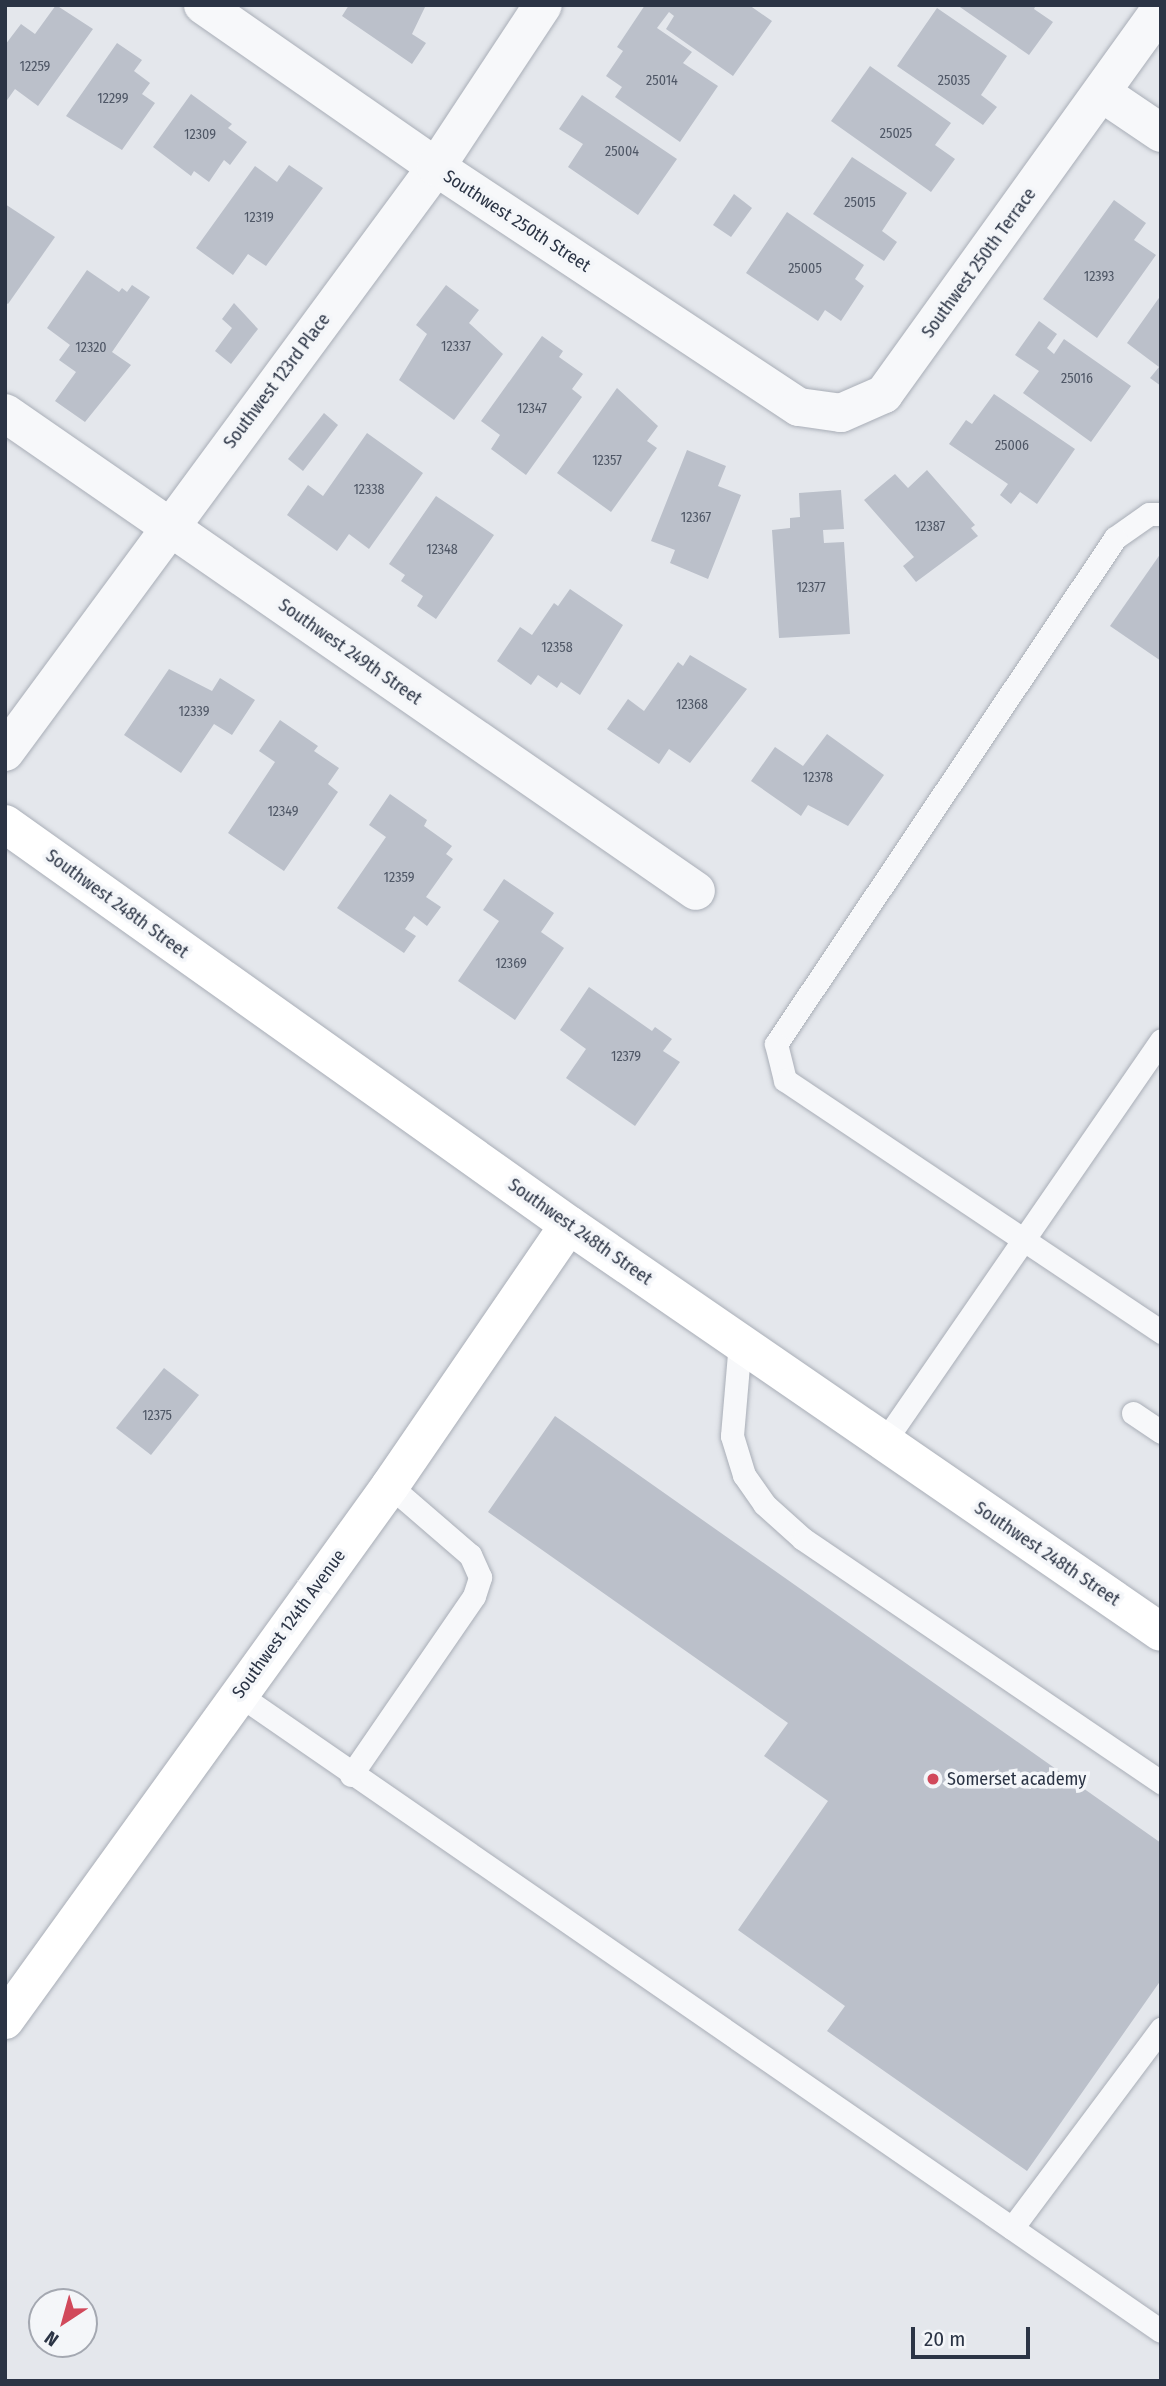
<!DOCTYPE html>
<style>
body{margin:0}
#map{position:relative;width:1166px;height:2386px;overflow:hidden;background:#e4e7ec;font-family:"Fira Sans Condensed",sans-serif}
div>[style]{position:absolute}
.building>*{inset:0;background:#bbc0ca}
.roads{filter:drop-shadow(0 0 2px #a9aeb7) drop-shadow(0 0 2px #a9aeb7)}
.lane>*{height:23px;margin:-11.5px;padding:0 11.5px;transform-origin:11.5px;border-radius:11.5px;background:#f7f8fa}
.street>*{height:38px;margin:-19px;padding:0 19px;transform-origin:19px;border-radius:19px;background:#f7f8fa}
.secondary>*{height:38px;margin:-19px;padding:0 19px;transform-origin:19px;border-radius:19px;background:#fff}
.dots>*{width:19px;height:19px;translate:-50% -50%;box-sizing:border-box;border:4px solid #f4f6f9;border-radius:50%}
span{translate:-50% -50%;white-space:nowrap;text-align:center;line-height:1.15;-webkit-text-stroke:7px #f4f6f9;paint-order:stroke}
.number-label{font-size:14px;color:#4f5766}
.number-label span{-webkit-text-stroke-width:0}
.street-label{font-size:18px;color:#2b3445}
.poi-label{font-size:18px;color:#2b3445}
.left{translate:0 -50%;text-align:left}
.frame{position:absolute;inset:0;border:7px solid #2b3445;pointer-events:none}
.north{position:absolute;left:28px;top:2288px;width:70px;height:70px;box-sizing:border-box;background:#f4f6f9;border:2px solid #a4a8b1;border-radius:50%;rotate:216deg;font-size:19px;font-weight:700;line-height:28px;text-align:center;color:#2b3445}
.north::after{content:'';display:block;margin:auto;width:24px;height:32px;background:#d1495b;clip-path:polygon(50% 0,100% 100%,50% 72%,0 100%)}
.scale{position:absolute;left:911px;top:2327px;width:119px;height:32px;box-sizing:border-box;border:4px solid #2b3445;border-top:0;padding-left:9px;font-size:21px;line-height:24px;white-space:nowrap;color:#2b3445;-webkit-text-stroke:5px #f4f6f9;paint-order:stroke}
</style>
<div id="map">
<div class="building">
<i style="clip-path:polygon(56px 5px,93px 29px,38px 106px,15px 89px,5px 103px,5px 45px,21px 24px,35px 34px)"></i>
<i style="clip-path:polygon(349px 5px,426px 5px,412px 34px,426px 43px,412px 64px,342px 16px)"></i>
<i style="clip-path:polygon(645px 5px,749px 5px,772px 21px,733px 76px,666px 29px,674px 16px,669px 12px,657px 28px,692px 52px,683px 63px,718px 86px,680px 142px,615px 97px,622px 87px,606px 76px,623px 51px,617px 47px)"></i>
<i style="clip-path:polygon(957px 5px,1036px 5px,1034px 9px,1053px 22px,1029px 55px)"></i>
<i style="clip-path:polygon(937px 8px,1007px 56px,981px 95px,997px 107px,983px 125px,897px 66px)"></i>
<i style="clip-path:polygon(117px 43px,142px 60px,134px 71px,150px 83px,142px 94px,155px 103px,122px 150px,66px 116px)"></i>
<i style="clip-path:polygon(870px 66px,951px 123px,935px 145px,955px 159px,931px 192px,831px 121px)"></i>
<i style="clip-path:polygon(191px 94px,232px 124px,228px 128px,247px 142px,230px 165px,224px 160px,209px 182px,194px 171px,191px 176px,153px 147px)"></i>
<i style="clip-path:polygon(582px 95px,677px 159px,638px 215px,568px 167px,583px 144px,559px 129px)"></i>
<i style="clip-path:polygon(852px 157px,907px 193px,882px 231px,897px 242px,884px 261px,813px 214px)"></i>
<i style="clip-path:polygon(289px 165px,323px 188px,266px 266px,248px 254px,233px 275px,196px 248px,255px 166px,277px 182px)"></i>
<i style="clip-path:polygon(734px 194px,752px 208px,731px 237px,713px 225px)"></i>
<i style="clip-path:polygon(1114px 200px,1146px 223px,1134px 240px,1156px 255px,1097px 338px,1043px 299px)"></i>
<i style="clip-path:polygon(5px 204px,55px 237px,8px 304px,5px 302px)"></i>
<i style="clip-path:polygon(787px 212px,864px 265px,855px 279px,864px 286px,841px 321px,825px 310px,818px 321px,746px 273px)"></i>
<i style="clip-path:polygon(87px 270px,119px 292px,122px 288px,127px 292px,132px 285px,150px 297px,112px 352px,131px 365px,85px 422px,55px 401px,76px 372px,59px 360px,70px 345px,47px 328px)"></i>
<i style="clip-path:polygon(446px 285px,479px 310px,469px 323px,503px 354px,454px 420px,399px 380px,427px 334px,416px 325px)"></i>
<i style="clip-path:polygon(1161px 295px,1161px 386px,1150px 378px,1159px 367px,1127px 343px)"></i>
<i style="clip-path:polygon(234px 303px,258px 329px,231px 364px,215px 351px,232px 328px,222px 319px)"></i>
<i style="clip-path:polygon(1039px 321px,1057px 334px,1047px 348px,1054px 354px,1064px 339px,1131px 386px,1091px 442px,1023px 393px,1039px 371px,1015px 355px)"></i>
<i style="clip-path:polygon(542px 336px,563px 351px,559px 357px,583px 374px,572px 389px,582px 397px,526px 475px,491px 449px,500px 435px,481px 421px)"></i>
<i style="clip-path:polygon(617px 388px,658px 426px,647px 441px,657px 448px,611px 512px,557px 473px)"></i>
<i style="clip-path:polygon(994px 394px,1075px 449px,1037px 504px,1020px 492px,1011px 504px,1000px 495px,1008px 484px,949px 444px,966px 420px,972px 424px)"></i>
<i style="clip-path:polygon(324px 413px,338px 425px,303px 471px,288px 459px)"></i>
<i style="clip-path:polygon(367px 433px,423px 473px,369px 549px,349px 534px,337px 551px,287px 515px,308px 485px,323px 496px)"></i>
<i style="clip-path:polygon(687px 450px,726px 466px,718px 486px,741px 495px,708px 579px,670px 563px,675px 550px,651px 541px)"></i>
<i style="clip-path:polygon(927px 470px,975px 525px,971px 528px,978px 536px,916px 582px,903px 566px,914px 557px,864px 500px,895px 474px,908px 488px)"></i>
<i style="clip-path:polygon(841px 490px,844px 529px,823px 530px,824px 543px,844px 542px,850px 634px,779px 638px,772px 530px,790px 528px,790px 518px,800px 517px,799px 493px)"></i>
<i style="clip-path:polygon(436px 496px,494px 535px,436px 619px,417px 606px,423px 596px,401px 581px,405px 575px,389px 564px)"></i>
<i style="clip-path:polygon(1161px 553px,1161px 661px,1110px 626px)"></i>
<i style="clip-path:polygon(570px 589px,623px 625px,580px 695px,561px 682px,557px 688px,538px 675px,531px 685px,497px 661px,520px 627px,532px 635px,554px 603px,558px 606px)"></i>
<i style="clip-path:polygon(690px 655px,747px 689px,690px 763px,669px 749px,659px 764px,607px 729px,628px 699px,644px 711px,678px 662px,683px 666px)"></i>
<i style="clip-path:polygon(169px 669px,212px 691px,220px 678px,255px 700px,232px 735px,214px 724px,181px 773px,124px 735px)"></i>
<i style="clip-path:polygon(280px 720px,318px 746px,314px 751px,339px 768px,328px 784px,338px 792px,284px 871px,228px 833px,275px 762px,259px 751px)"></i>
<i style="clip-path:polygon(827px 734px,884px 775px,848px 826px,808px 805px,801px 816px,751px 781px,775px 747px,803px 766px)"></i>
<i style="clip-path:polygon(390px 794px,427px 820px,424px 826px,452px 846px,446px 854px,453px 859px,426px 897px,441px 907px,427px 926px,414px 916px,405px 929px,416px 936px,404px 953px,337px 908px,386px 837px,369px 825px)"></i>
<i style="clip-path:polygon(504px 879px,554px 913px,541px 932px,564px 948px,515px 1020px,458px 981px,499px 921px,483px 910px)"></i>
<i style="clip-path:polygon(589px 987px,652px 1031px,655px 1027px,672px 1039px,663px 1051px,680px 1062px,635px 1126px,566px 1078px,586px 1049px,560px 1030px)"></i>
<i style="clip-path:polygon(164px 1368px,199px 1395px,151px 1455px,116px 1428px)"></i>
<i style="clip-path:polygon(555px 1416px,1161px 1843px,1161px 1980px,1027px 2171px,827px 2031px,845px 2006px,738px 1930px,828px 1801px,764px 1756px,788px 1723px,488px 1512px)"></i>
</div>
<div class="roads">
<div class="lane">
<i style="left:1161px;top:514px;width:12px;rotate:180deg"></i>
<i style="left:1149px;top:514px;width:42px;rotate:144.8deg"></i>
<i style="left:1115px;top:538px;width:609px;rotate:123.82deg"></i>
<i style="left:776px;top:1044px;width:37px;rotate:76deg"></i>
<i style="left:785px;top:1080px;width:453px;rotate:33.8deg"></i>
<i style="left:740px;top:1342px;width:94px;rotate:94.9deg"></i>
<i style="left:732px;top:1436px;width:41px;rotate:72.9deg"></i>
<i style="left:744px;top:1475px;width:35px;rotate:55deg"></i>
<i style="left:764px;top:1504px;width:52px;rotate:41.9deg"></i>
<i style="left:803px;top:1539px;width:433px;rotate:34.2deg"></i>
<i style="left:1133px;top:1413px;width:34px;rotate:34deg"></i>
<i style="left:884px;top:1442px;width:488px;rotate:-55.4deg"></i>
<i style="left:238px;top:1694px;width:1121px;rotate:34.61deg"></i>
<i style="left:351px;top:1775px;width:217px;rotate:-55.5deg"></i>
<i style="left:474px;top:1596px;width:20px;rotate:-72deg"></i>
<i style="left:480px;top:1577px;width:24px;rotate:-114deg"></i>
<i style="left:470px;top:1555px;width:106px;rotate:-139.2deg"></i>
<i style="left:1012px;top:2228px;width:249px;rotate:-53.2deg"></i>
</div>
<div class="street">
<i style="left:203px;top:5px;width:284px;rotate:34.8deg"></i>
<i style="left:436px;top:167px;width:435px;rotate:33.5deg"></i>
<i style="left:799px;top:407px;width:42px;rotate:8.1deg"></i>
<i style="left:841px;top:413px;width:47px;rotate:-23.8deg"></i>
<i style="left:884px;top:394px;width:474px;rotate:-54.3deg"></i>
<i style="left:1102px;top:93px;width:71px;rotate:34.1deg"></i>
<i style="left:5px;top:413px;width:840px;rotate:34.67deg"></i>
<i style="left:5px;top:752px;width:727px;rotate:-53.62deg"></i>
<i style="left:436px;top:167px;width:194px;rotate:-56.6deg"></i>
</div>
<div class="secondary">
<i style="left:5px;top:824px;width:692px;rotate:35.41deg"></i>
<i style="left:569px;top:1225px;width:718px;rotate:34.51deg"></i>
<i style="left:5px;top:2020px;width:658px;rotate:-54.21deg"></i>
<i style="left:390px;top:1486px;width:316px;rotate:-55.6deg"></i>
</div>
</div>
<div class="dots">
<i style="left:933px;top:1779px;background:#d1495b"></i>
</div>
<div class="number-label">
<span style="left:35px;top:67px">12259</span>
<span style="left:662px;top:81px">25014</span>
<span style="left:954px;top:81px">25035</span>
<span style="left:113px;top:99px">12299</span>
<span style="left:896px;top:134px">25025</span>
<span style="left:200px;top:135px">12309</span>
<span style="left:622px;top:152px">25004</span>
<span style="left:860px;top:203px">25015</span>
<span style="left:259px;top:218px">12319</span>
<span style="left:805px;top:269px">25005</span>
<span style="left:1099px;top:277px">12393</span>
<span style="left:456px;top:347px">12337</span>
<span style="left:91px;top:348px">12320</span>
<span style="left:1077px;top:379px">25016</span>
<span style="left:532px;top:409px">12347</span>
<span style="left:1012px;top:446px">25006</span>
<span style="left:607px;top:461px">12357</span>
<span style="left:369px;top:490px">12338</span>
<span style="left:696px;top:518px">12367</span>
<span style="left:930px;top:527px">12387</span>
<span style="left:442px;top:550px">12348</span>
<span style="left:811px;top:588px">12377</span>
<span style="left:557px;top:648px">12358</span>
<span style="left:692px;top:705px">12368</span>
<span style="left:194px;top:712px">12339</span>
<span style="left:818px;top:778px">12378</span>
<span style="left:283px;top:812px">12349</span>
<span style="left:399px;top:878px">12359</span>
<span style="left:511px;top:964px">12369</span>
<span style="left:626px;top:1057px">12379</span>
<span style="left:157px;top:1416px">12375</span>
</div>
<div class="street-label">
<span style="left:517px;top:221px;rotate:33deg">Southwest 250th Street</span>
<span style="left:979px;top:263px;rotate:-54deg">Southwest 250th Terrace</span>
<span style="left:277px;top:381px;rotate:-53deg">Southwest 123rd Place</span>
<span style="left:350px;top:652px;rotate:35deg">Southwest 249th Street</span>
<span style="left:117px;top:904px;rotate:36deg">Southwest 248th Street</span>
<span style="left:580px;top:1232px;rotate:35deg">Southwest 248th Street</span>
<span style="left:1047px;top:1554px;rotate:34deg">Southwest 248th Street</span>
<span style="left:289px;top:1624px;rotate:-54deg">Southwest 124th Avenue</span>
</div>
<div class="poi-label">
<span class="left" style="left:947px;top:1779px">Somerset academy</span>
</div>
<div class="frame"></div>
<div class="north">N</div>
<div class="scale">20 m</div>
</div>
